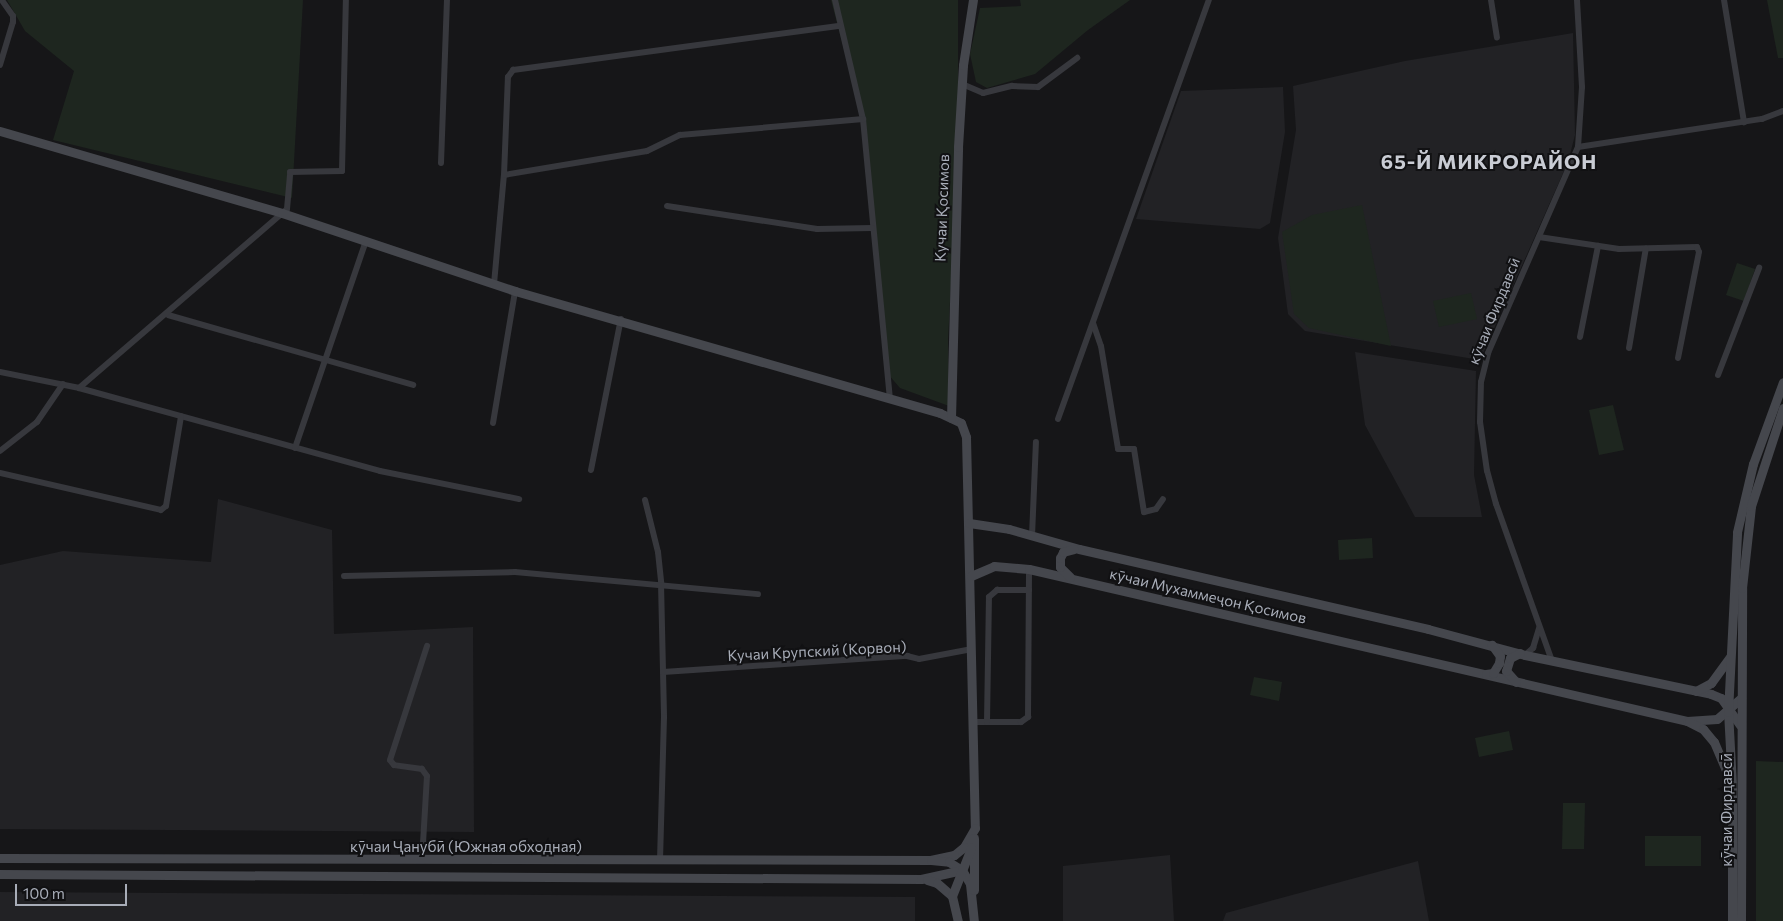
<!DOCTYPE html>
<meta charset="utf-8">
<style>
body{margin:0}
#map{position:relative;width:1783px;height:921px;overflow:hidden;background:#161618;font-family:Commissioner,sans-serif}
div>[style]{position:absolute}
.built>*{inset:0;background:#222225}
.green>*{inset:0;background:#1e261f}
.street>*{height:6px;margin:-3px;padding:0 3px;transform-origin:3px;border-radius:3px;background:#37383d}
.secondary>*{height:9px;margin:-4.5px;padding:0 4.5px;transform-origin:4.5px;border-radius:4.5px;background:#45474d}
span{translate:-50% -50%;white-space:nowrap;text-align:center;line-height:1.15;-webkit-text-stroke:4px #111113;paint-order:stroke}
.street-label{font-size:15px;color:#a8adb8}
.district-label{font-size:20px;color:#c9ccd4;font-weight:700;letter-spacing:1px}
.scale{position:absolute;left:15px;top:884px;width:112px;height:22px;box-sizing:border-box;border:2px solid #a8adb8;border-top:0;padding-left:6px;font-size:15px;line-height:18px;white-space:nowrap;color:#a8adb8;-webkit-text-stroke:4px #111113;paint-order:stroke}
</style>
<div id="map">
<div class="built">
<i style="clip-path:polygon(1573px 33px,1575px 135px,1568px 162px,1480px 360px,1305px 331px,1288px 314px,1278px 238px,1296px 130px,1293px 86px,1405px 61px)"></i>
<i style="clip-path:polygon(1283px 87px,1285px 132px,1270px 223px,1260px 229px,1136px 219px,1181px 91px)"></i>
<i style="clip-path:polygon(1355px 352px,1476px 371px,1474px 475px,1482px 517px,1415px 517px,1365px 425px)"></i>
<i style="clip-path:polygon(218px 499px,332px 530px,334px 634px,473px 627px,474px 832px,0 829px,0 565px,63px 551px,211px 562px)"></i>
<i style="clip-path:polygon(1170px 855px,1174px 921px,1063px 921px,1063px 866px)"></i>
<i style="clip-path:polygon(1418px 861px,1429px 921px,1223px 921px,1226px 913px)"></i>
<i style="clip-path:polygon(0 892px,915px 897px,915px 921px,0 921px)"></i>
</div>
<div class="green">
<i style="clip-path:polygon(7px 0,303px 0,292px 198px,53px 140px,74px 71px,25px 31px)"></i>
<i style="clip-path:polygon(831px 0,958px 0,958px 147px,948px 340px,949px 406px,900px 388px,888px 374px,863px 122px)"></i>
<i style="clip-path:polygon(1020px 0,1130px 0,1088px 30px,1035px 74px,987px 88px,976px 82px,970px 54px,980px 8px,1021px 6px)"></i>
<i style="clip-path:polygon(1767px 0,1783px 0,1783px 58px,1778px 58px)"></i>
<i style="clip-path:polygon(1362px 205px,1391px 346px,1309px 328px,1294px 314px,1282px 232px,1312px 215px)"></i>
<i style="clip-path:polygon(1737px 263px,1755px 269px,1744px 301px,1726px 295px)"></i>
<i style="clip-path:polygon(1471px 293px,1477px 319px,1439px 327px,1433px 301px)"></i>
<i style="clip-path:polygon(1613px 405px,1624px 450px,1599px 455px,1589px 410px)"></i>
<i style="clip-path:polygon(1372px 538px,1373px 558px,1339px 560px,1338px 540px)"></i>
<i style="clip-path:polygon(1254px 677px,1282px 682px,1279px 701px,1250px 695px)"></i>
<i style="clip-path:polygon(1509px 731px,1513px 750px,1479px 757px,1475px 738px)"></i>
<i style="clip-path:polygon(1756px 761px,1783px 762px,1783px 921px,1756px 921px)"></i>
<i style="clip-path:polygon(1563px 803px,1585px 803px,1584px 849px,1562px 849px)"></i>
<i style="clip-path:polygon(1645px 836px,1701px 836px,1701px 866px,1645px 866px)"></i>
</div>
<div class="street">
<i style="left:835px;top:0;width:122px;rotate:76.8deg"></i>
<i style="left:863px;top:119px;width:281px;rotate:84.5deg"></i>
<i style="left:1491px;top:0;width:38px;rotate:81deg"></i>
<i style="left:1724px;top:0;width:124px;rotate:80.7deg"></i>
<i style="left:0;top:65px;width:45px;rotate:-73.2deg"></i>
<i style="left:13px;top:22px;width:6px;rotate:-90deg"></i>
<i style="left:13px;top:16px;width:19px;rotate:-125deg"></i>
<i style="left:962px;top:84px;width:23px;rotate:23deg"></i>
<i style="left:983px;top:93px;width:30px;rotate:-14deg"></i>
<i style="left:1012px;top:86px;width:26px;rotate:2deg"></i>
<i style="left:1038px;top:87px;width:49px;rotate:-36.6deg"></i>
<i style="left:1578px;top:147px;width:186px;rotate:-8.7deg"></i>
<i style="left:1762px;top:119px;width:22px;rotate:-21deg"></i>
<i style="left:441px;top:163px;width:163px;rotate:-87.9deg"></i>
<i style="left:504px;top:175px;width:145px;rotate:-9.5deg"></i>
<i style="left:647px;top:151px;width:37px;rotate:-26deg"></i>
<i style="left:680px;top:135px;width:184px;rotate:-5deg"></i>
<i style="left:667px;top:206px;width:152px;rotate:8.7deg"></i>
<i style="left:817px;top:229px;width:55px;rotate:-1deg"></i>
<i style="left:1539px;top:237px;width:81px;rotate:8.5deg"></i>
<i style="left:1619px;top:249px;width:78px;rotate:-1.5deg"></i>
<i style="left:1697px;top:247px;width:5px;rotate:68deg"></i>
<i style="left:1699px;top:252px;width:108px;rotate:101.2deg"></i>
<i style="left:494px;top:284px;width:109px;rotate:-84.8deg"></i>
<i style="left:504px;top:175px;width:98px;rotate:-87.7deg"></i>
<i style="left:508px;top:77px;width:9px;rotate:-54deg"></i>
<i style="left:513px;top:70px;width:330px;rotate:-7.7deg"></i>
<i style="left:168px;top:315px;width:255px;rotate:15.9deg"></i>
<i style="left:1093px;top:323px;width:24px;rotate:71deg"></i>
<i style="left:1101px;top:346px;width:104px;rotate:80.6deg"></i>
<i style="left:1118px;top:449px;width:16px"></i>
<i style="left:1134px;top:449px;width:64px;rotate:81deg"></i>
<i style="left:1144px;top:512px;width:12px;rotate:-14deg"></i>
<i style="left:1156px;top:509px;width:12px;rotate:-55deg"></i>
<i style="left:1580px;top:337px;width:93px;rotate:-78.8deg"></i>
<i style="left:1629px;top:348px;width:101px;rotate:-80.4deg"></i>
<i style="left:0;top:372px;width:81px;rotate:11.4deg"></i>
<i style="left:79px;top:388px;width:312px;rotate:15.4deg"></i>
<i style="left:380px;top:471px;width:142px;rotate:11.4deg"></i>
<i style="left:1718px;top:375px;width:115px;rotate:-69deg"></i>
<i style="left:79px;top:388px;width:274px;rotate:-40.7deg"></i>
<i style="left:287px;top:209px;width:37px;rotate:-85deg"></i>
<i style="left:290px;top:172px;width:52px;rotate:-1.1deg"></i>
<i style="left:342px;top:171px;width:171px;rotate:-88.7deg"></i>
<i style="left:1058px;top:419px;width:445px;rotate:-70.2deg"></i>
<i style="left:493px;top:423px;width:134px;rotate:-80.5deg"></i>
<i style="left:295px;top:448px;width:217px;rotate:-71.1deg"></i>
<i style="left:0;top:451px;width:47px;rotate:-38.1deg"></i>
<i style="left:37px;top:422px;width:46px;rotate:-55.6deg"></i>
<i style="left:591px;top:470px;width:154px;rotate:-78.8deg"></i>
<i style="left:0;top:473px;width:165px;rotate:12.9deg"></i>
<i style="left:161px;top:510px;width:6px;rotate:-39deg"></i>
<i style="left:166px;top:506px;width:91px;rotate:-80.5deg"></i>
<i style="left:645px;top:500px;width:54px;rotate:76deg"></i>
<i style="left:658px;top:552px;width:31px;rotate:84deg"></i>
<i style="left:661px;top:583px;width:134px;rotate:88.7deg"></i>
<i style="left:664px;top:717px;width:144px;rotate:91.6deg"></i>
<i style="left:1032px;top:536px;width:94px;rotate:-87.6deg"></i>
<i style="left:344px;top:576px;width:171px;rotate:-1.3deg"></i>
<i style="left:515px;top:572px;width:244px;rotate:5.2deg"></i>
<i style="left:1525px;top:655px;width:11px;rotate:-41deg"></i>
<i style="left:1533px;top:648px;width:21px;rotate:-73deg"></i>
<i style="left:1552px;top:661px;width:167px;rotate:-109.6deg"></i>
<i style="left:1496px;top:504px;width:34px;rotate:-105deg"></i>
<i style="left:1487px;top:471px;width:49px;rotate:-98.1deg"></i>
<i style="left:1480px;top:422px;width:40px;rotate:-88.6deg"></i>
<i style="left:1481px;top:382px;width:30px;rotate:-76deg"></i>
<i style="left:1488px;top:353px;width:225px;rotate:-66.4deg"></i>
<i style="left:1578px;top:147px;width:60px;rotate:-86.2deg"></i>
<i style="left:1582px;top:87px;width:87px;rotate:-93.3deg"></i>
<i style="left:663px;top:672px;width:245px;rotate:-3.8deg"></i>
<i style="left:907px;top:656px;width:12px;rotate:14deg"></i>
<i style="left:919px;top:659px;width:54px;rotate:-10.7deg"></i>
<i style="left:973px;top:722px;width:48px"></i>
<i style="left:1021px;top:722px;width:9px;rotate:-36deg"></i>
<i style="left:1028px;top:717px;width:148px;rotate:-89.6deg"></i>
<i style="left:987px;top:722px;width:125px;rotate:-89.1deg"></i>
<i style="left:989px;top:597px;width:11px;rotate:-41deg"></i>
<i style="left:997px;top:590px;width:32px"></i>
<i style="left:422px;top:860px;width:84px;rotate:-86.6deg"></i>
<i style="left:427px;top:776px;width:9px;rotate:-126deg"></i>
<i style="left:422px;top:769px;width:28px;rotate:-172deg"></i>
<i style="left:394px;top:765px;width:6px;rotate:-129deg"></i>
<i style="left:390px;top:760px;width:120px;rotate:-72deg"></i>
</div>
<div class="secondary">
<i style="left:0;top:131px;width:294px;rotate:16.2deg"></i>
<i style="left:282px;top:213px;width:246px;rotate:18.5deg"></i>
<i style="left:515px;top:291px;width:442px;rotate:16deg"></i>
<i style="left:940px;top:413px;width:23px;rotate:25deg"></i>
<i style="left:961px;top:423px;width:15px;rotate:70deg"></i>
<i style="left:966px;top:437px;width:391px;rotate:88.7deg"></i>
<i style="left:975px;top:828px;width:22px;rotate:120deg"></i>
<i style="left:964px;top:847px;width:13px;rotate:141deg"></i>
<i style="left:954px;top:855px;width:24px;rotate:168deg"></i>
<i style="left:951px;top:418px;width:271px;rotate:-88.5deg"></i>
<i style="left:958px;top:147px;width:82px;rotate:-86.5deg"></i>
<i style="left:963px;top:65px;width:66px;rotate:-81.3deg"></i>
<i style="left:969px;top:523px;width:40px;rotate:8.5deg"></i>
<i style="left:1009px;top:529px;width:73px;rotate:15.9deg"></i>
<i style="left:1079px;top:549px;width:358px;rotate:12.9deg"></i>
<i style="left:1428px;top:629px;width:100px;rotate:15deg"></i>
<i style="left:1525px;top:655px;width:190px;rotate:11.8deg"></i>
<i style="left:1711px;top:694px;width:11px;rotate:22deg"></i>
<i style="left:1721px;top:698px;width:33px;rotate:55deg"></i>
<i style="left:971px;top:576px;width:25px;rotate:-23deg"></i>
<i style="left:994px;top:566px;width:35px;rotate:5deg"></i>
<i style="left:1029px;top:569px;width:675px;rotate:13.01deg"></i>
<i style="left:1687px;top:721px;width:30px;rotate:-4deg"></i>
<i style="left:1717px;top:719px;width:32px;rotate:-41deg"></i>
<i style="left:1070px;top:577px;width:14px;rotate:-135deg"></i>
<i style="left:1060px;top:567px;width:9px;rotate:-90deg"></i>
<i style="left:1060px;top:558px;width:7px;rotate:-63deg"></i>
<i style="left:1063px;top:552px;width:11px;rotate:-15deg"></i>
<i style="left:1486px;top:674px;width:7px;rotate:-8deg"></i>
<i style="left:1493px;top:673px;width:12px;rotate:-59deg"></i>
<i style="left:1499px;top:663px;width:7px;rotate:-82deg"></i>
<i style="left:1500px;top:656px;width:14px;rotate:-126deg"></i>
<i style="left:1516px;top:682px;width:15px;rotate:-132deg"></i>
<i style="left:1506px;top:671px;width:14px;rotate:-73deg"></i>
<i style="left:1510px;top:658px;width:11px;rotate:-27deg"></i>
<i style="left:1696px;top:691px;width:17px;rotate:-28deg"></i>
<i style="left:1711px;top:683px;width:32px;rotate:-54deg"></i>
<i style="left:1689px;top:722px;width:16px;rotate:27deg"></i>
<i style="left:1703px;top:729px;width:17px;rotate:50deg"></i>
<i style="left:1714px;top:742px;width:39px;rotate:67deg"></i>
<i style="left:0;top:858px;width:931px;rotate:0.12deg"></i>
<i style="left:931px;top:860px;width:18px;rotate:6deg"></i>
<i style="left:949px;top:862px;width:15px;rotate:32deg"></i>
<i style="left:962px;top:870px;width:16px;rotate:60deg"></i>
<i style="left:970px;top:884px;width:37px;rotate:84deg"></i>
<i style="left:0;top:874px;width:921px;rotate:0.31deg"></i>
<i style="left:921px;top:879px;width:42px;rotate:-12.4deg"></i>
<i style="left:927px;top:880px;width:10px;rotate:17deg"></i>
<i style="left:937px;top:883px;width:20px;rotate:41deg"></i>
<i style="left:952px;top:896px;width:26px;rotate:77deg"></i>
<i style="left:974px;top:890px;width:52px;rotate:-90deg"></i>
<i style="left:952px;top:896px;width:52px;rotate:-68.4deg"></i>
<i style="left:1732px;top:921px;width:136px;rotate:-90deg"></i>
<i style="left:1732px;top:785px;width:73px;rotate:-93.1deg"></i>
<i style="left:1728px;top:712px;width:180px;rotate:-87.1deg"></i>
<i style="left:1737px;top:532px;width:70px;rotate:-76.8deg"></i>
<i style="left:1753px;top:464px;width:87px;rotate:-69.9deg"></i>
<i style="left:1741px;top:921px;width:333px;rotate:-89.8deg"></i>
<i style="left:1742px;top:588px;width:82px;rotate:-83.7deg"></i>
<i style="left:1751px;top:506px;width:103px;rotate:-71.9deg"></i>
</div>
<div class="street-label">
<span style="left:942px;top:208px;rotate:-88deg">Кучаи Қосимов</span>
<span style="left:1494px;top:311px;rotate:-68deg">кӯчаи Фирдавсӣ</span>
<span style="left:1208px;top:596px;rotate:13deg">кӯчаи Мухаммеҷон Қосимов</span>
<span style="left:817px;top:651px;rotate:-3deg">Кучаи Крупский (Корвон)</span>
<span style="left:1727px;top:810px;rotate:-90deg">кӯчаи Фирдавсӣ</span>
<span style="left:466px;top:847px">кӯчаи Ҷанубӣ (Южная обходная)</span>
</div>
<div class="district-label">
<span style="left:1489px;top:161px">65-Й МИКРОРАЙОН</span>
</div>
<div class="scale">100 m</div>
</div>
